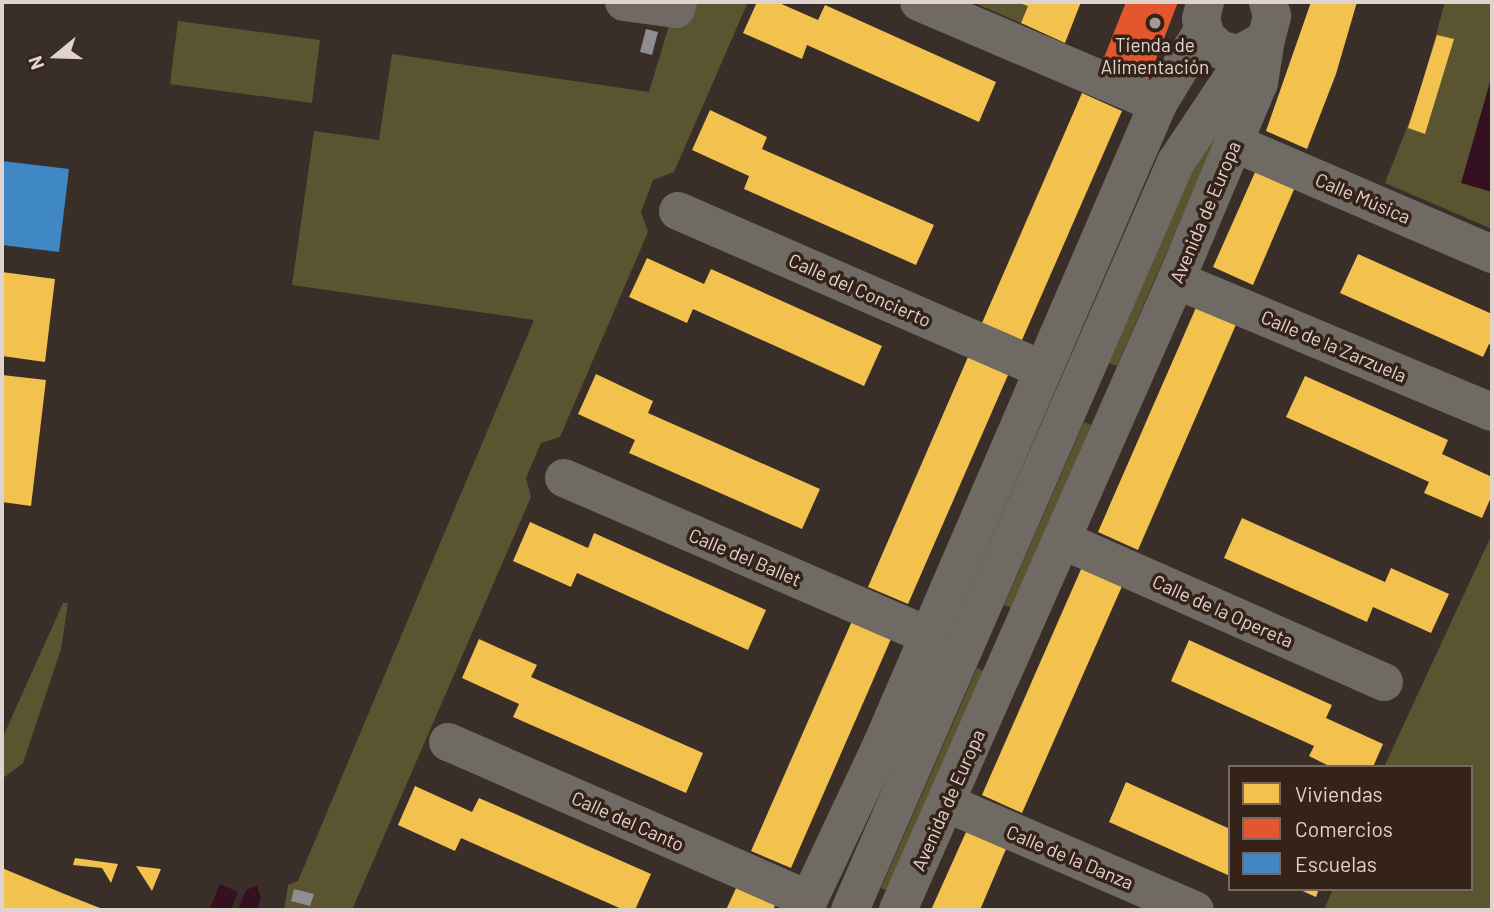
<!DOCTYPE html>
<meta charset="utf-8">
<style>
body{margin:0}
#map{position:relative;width:1494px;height:912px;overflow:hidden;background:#392e28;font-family:Barlow,sans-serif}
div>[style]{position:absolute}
.green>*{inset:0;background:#5b5431}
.water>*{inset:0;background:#341020}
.homes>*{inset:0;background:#f2c14e}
.shops>*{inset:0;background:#e4572e}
.schools>*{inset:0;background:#3f88c5}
.industry>*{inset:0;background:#8d8d92}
.minor>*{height:38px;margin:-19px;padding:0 19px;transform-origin:19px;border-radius:19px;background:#706a64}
.dots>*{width:19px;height:19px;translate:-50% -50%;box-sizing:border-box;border:4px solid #352218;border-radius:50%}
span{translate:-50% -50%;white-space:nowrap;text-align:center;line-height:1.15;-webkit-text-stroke:7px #352218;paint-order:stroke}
.poi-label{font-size:19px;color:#e0d2cc}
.street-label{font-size:19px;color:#e0d2cc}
.frame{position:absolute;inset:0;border:4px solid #e0d2cc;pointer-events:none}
.legend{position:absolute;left:1228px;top:765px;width:245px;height:126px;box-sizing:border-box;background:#352218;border:2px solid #796860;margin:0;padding:9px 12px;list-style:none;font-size:21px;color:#e0d2cc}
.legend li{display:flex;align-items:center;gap:14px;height:35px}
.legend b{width:35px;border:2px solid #796860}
.north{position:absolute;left:21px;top:21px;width:70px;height:70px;-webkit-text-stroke:5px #352218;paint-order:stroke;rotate:251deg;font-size:19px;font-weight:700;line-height:28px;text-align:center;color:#e0d2cc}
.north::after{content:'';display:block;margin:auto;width:24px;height:32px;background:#e0d2cc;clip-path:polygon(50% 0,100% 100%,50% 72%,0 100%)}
</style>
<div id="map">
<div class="green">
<i style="clip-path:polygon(692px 2px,748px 2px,674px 172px,653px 180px,641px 212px,648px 232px,560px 437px,541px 443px,526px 478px,531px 497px,352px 910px,284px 910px,288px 885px,298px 881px,534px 320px,292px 285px,314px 131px,379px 140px,392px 54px,649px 92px,670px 22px)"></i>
<i style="clip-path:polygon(972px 2px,1015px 2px,1028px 6px,1021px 23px)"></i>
<i style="clip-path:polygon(1445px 2px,1492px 2px,1492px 229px,1385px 183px,1417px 102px)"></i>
<i style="clip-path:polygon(178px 21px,320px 40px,312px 103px,170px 84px)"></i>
<i style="clip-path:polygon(1218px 113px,1226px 116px,1117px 366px,1109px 363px)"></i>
<i style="clip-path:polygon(1084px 422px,1091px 425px,1012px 608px,1004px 605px)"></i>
<i style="clip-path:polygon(1492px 534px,1492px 910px,1324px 910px,1333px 889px,1471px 889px,1471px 767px,1384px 767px)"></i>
<i style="clip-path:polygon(63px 603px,68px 603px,61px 649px,23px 763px,2px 779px,2px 739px)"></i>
<i style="clip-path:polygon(977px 668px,984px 671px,888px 891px,881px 888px)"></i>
</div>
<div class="water">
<i style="clip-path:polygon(1490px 82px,1492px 83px,1492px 192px,1461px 183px)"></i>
<i style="clip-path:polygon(220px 884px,238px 892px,231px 910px,209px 910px)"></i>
<i style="clip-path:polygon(257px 886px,261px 899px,256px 910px,238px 910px,246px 890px)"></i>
</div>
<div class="homes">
<i style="clip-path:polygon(757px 2px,777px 2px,818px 20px,825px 5px,996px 82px,979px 122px,807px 45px,802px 59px,743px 33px)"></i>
<i style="clip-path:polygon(1016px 2px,1081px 2px,1065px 43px,1021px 23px,1028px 6px)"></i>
<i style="clip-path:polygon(1311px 2px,1357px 2px,1336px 74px,1307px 149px,1266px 131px)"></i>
<i style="clip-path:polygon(1437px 35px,1454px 39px,1425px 134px,1408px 128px)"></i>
<i style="clip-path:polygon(1082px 93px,1122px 111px,1022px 340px,982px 323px)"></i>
<i style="clip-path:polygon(710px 110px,767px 137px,762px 149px,934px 225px,916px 265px,744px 189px,749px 176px,692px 150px)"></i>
<i style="clip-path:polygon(1256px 170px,1295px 187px,1253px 285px,1213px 267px)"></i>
<i style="clip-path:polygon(1358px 254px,1492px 314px,1492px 346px,1489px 344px,1483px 357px,1340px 293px)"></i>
<i style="clip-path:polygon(647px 258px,704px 284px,711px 269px,882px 346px,864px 386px,693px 309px,687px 323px,629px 297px)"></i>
<i style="clip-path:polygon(2px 272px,55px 279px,45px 362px,2px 356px)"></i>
<i style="clip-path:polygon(1198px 303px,1238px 320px,1138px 550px,1098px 532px)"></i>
<i style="clip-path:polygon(968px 357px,1008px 375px,908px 604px,868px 587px)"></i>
<i style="clip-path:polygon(596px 374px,653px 401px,648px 413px,820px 489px,802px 529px,629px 453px,635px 440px,578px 414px)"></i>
<i style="clip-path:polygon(2px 375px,46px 380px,31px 506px,2px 502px)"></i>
<i style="clip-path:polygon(1305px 376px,1448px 440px,1442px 454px,1492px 477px,1492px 495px,1482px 518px,1424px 493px,1429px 482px,1286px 417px)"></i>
<i style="clip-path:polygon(1242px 518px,1385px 582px,1391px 568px,1449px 594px,1431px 633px,1373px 607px,1367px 622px,1224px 558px)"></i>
<i style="clip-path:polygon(530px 522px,588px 548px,594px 533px,766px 610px,748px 650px,577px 573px,571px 587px,513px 561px)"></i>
<i style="clip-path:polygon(1082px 567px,1123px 584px,1022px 813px,982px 795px)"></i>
<i style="clip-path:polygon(852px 621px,891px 639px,791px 868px,751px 851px)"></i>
<i style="clip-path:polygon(479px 639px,537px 665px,531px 677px,703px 753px,686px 793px,513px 717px,519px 704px,462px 678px)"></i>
<i style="clip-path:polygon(1189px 640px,1332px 705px,1326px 718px,1383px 744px,1373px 767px,1331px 767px,1309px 756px,1314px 746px,1171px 681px)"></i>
<i style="clip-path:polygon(1126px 782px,1230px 829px,1230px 876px,1109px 822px)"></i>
<i style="clip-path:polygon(415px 786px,472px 812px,479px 798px,651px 874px,635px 910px,624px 910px,461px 838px,455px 851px,398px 825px)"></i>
<i style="clip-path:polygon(966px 832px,1006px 849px,980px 910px,931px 910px)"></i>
<i style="clip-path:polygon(75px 858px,118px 864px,111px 883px,102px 868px,73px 865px)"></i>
<i style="clip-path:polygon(136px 866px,161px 869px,152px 891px)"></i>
<i style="clip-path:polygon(2px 868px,62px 893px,105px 910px,2px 910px)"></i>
<i style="clip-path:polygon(737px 886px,776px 903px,773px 910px,726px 910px)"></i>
<i style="clip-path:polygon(1298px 889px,1319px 889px,1316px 897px)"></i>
</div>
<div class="shops">
<i style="clip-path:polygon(1126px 2px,1178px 2px,1148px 80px,1103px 60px)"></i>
</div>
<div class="schools">
<i style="clip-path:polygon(2px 161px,69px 169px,59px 252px,2px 245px)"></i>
</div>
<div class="industry">
<i style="clip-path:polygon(646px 29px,658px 32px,652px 55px,640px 52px)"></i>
<i style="clip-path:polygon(294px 889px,314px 894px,310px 906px,291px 901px)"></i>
</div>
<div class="minor">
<i style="left:624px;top:2px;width:52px;rotate:7.7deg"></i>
<i style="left:676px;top:9px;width:7px;rotate:-74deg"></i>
<i style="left:919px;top:2px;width:260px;rotate:23.1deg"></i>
<i style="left:1205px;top:2px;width:17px;rotate:103deg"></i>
<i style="left:1201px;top:19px;width:19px;rotate:74deg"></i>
<i style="left:1206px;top:37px;width:20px;rotate:41deg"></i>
<i style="left:1221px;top:50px;width:19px;rotate:12deg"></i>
<i style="left:1240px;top:54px;width:30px;rotate:-30deg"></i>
<i style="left:1266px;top:39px;width:24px;rotate:-75deg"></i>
<i style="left:1272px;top:16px;width:15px;rotate:-106deg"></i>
<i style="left:1234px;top:143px;width:281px;rotate:23.3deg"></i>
<i style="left:678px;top:211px;width:397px;rotate:23.5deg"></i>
<i style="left:1176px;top:280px;width:342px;rotate:22.7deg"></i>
<i style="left:564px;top:478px;width:395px;rotate:23.4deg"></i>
<i style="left:1062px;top:540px;width:352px;rotate:23.8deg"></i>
<i style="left:448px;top:742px;width:393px;rotate:23.6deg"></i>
<i style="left:946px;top:803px;width:271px;rotate:23.3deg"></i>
<i style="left:804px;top:910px;width:183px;rotate:-64.8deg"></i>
<i style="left:882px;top:744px;width:697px;rotate:-66.67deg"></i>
<i style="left:1158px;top:104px;width:87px;rotate:-58.7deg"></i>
<i style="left:850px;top:910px;width:816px;rotate:-66.45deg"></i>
<i style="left:1176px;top:162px;width:133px;rotate:-56.3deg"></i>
<i style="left:898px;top:910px;width:689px;rotate:-66.19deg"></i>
<i style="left:1176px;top:280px;width:214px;rotate:-67.2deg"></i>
<i style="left:1259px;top:83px;width:45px;rotate:-81deg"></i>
</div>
<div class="dots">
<i style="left:1155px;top:23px;background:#a69993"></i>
</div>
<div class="poi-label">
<span style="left:1155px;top:56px">Tienda de<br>Alimentación</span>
</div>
<div class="street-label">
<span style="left:1363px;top:198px;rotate:23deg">Calle Música</span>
<span style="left:1205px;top:212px;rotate:-67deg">Avenida de Europa</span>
<span style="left:860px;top:290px;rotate:24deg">Calle del Concierto</span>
<span style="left:1334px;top:346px;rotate:23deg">Calle de la Zarzuela</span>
<span style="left:745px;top:557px;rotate:23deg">Calle del Ballet</span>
<span style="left:1223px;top:611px;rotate:24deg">Calle de la Opereta</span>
<span style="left:948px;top:800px;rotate:-66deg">Avenida de Europa</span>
<span style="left:628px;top:821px;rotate:24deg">Calle del Canto</span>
<span style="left:1070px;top:857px;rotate:23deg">Calle de la Danza</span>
</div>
<div class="frame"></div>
<ul class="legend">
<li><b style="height:19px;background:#f2c14e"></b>Viviendas</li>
<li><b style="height:19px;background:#e4572e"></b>Comercios</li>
<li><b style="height:19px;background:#3f88c5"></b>Escuelas</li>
</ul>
<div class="north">N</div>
</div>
